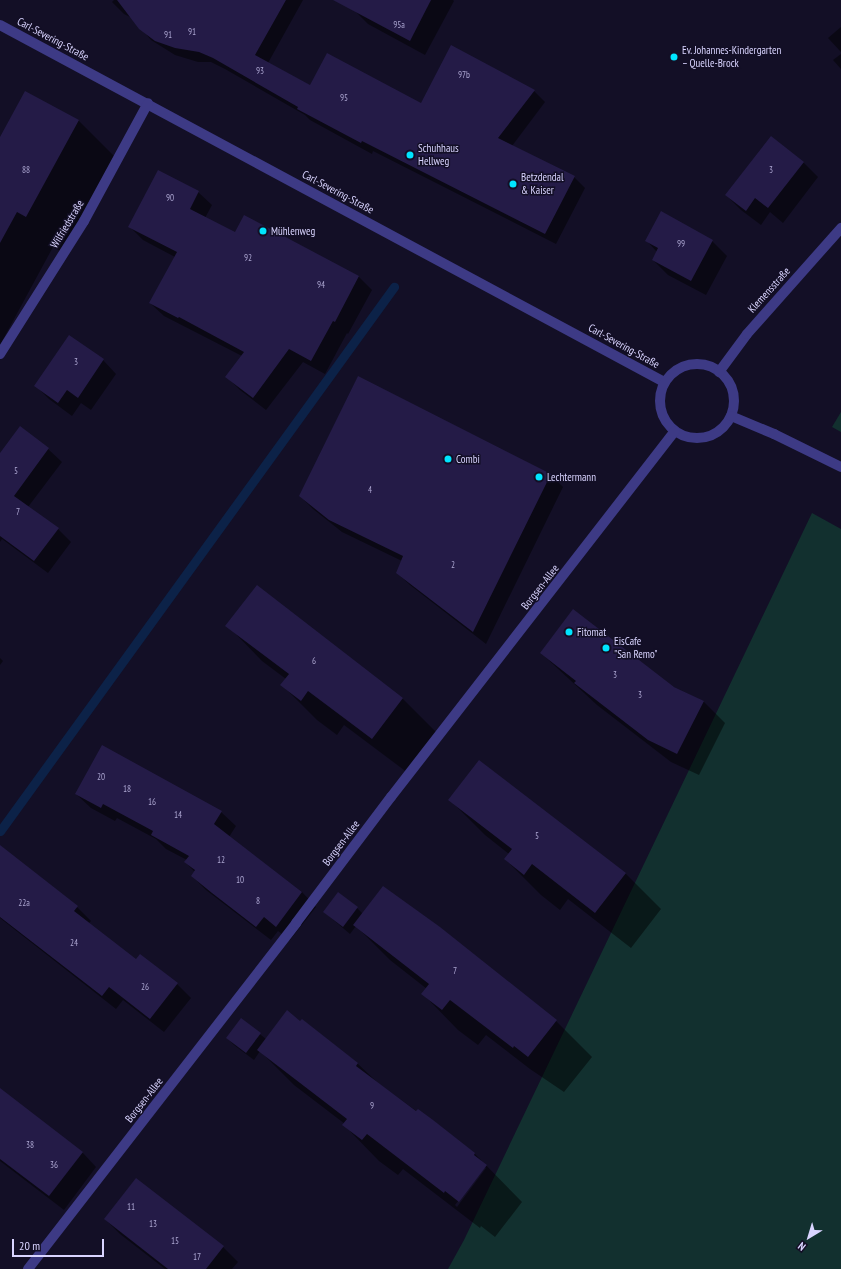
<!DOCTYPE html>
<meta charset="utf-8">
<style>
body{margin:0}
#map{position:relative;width:841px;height:1269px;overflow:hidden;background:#130f26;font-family:"PT Sans Narrow",sans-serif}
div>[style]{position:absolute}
.green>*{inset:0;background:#12302f}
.shadow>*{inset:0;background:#0007}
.stream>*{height:9px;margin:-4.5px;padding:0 4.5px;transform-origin:4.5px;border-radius:4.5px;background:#0c2248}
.building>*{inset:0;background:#241b47}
.minor>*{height:10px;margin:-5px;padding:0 5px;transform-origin:5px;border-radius:5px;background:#3d3a85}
.minor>.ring{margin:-5px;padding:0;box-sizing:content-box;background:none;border:10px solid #3d3a85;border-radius:50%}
.dots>*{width:11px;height:11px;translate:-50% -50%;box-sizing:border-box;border:2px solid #130f26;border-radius:50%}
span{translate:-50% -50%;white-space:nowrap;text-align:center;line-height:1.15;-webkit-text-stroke:3px #130f26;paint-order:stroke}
.number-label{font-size:9px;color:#aca6d1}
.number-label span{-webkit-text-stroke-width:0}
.street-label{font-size:11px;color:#d9d4ff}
.poi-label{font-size:11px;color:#d9d4ff}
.left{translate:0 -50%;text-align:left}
.north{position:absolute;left:789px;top:1217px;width:40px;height:40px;-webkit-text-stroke:3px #130f26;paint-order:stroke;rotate:218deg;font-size:11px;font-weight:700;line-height:16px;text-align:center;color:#d9d4ff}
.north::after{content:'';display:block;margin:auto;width:14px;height:18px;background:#d9d4ff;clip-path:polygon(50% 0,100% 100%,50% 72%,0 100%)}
.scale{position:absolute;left:12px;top:1239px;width:92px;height:18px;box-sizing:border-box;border:2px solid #d9d4ff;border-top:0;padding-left:5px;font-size:12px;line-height:14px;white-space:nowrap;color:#d9d4ff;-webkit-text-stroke:3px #130f26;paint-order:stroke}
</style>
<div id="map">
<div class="green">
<i style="clip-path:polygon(841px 412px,841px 432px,832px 427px)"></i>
<i style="clip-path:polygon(812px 513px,841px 529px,841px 1269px,448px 1269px,464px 1240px)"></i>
</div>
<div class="shadow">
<i style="clip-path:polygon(114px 0,303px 0,268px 63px,311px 86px,421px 104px,534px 91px,545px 102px,512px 146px,574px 177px,585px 188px,556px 244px,373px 151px,372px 154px,310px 120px,305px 115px,225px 69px,211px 62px,198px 62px,175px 55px,151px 40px,132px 18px,124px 14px,112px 2px)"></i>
<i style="clip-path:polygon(358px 0,453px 0,454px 1px,425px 55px,368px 24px,353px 9px)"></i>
<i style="clip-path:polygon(841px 27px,841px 52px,828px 38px)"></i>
<i style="clip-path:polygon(841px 54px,841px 69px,833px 60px)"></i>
<i style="clip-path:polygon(78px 120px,114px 156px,62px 252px,53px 247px,0 345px,0 140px)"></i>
<i style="clip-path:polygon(803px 162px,818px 177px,783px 223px,770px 212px,761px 225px,741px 210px,726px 195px)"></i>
<i style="clip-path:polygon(198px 192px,212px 205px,205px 218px,235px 234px,359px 277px,372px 290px,348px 334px,347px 333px,325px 374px,303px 362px,266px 410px,240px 390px,227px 377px,242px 356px,164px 316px,150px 303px,175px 257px,143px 240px,130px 227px)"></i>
<i style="clip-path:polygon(646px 240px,712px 241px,727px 256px,706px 295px,668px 275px,653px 260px,657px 252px)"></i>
<i style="clip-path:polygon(103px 360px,116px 374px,91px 410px,81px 403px,72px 416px,49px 399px,36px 386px)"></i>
<i style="clip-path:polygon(358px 377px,551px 475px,563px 487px,486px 644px,410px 585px,397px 573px,402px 561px,342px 532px,313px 509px,300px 496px)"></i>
<i style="clip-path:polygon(20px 428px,48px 449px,62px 462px,28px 507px,58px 529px,71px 542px,48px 573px,2px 539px,0 542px,0 456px)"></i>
<i style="clip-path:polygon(257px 586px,403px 699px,438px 734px,408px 773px,344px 725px,337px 735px,317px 720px,282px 685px,286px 679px,262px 661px,227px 625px)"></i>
<i style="clip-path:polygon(541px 653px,674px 687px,703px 701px,725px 723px,699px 775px,671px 762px,597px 705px)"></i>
<i style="clip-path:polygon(0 658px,3px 661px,0 665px)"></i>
<i style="clip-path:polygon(480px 762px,626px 874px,661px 909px,631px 948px,568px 899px,560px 910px,541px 895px,505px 859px,509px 854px,485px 835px,450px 800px)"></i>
<i style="clip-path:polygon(76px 794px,221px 812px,236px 826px,229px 837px,302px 892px,316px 907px,290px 940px,278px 931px,271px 940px,206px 890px,192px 876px,195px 872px,185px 862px,187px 860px,166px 849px,156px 839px,117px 818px,115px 821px,91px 808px)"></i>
<i style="clip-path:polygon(0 865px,77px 907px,91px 921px,88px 924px,136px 961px,140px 956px,177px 984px,191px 998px,164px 1032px,123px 1000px,116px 1009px,0 918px)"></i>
<i style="clip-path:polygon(357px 908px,363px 914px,439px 927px,556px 1021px,592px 1057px,564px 1092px,530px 1069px,486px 1035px,478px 1045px,458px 1030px,423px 994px,427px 989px,390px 960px,356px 926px,350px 934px,324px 912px)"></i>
<i style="clip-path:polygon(evenodd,241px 1019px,266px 1039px,302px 1021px,358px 1064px,378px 1083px,474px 1153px,522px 1202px,495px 1237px,481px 1226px,480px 1228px,403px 1169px,398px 1175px,379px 1161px,344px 1125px,345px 1124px,294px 1085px,260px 1051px,254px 1060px,234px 1045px,227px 1038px,241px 1019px,485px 1167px,486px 1168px,457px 1207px,455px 1205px,485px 1167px)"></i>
<i style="clip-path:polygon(0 1090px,82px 1152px,96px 1167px,64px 1210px,0 1161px)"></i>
<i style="clip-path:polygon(105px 1219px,223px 1247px,238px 1262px,232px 1269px,165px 1269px,120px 1234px)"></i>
</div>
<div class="stream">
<i style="left:0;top:831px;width:672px;rotate:-54.09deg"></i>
</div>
<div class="building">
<i style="clip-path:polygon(117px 0,286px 0,255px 55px,310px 85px,327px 53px,421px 103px,451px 45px,535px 90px,498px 138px,575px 176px,545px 234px,362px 141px,361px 143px,297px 109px,298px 107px,213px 58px,199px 52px,175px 48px,155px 41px,139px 29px)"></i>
<i style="clip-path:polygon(333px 0,431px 0,410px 41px)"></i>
<i style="clip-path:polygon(25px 91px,79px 120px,26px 217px,17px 212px,0 243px,0 137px)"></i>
<i style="clip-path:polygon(771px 136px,804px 162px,768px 208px,755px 198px,746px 211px,725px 195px)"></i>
<i style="clip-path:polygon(158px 170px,199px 191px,190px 209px,235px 232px,244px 215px,359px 276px,335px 322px,333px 321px,311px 361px,289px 349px,253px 398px,225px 377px,244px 352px,179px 317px,178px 318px,149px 303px,177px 252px,128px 227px)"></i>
<i style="clip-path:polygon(661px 211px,713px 240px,691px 281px,652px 260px,658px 248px,645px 241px)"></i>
<i style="clip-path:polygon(69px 335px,104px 359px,78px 398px,67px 390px,58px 403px,34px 386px)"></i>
<i style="clip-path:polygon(358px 376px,551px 474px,473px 632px,396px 573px,403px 556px,329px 520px,299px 496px)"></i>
<i style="clip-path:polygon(20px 426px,49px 448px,14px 496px,59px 528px,34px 561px,0 536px,0 453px)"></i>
<i style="clip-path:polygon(257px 585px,403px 698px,372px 739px,308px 691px,301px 701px,280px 685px,289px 674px,225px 626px)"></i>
<i style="clip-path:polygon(573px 609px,674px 687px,704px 701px,677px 754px,648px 740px,574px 683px,576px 681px,540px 653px)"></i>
<i style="clip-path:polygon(102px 745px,222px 811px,214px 824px,302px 892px,276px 927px,264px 917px,256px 927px,212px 893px,191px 876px,195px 870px,184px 862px,189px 856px,151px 835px,153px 831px,103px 804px,101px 808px,75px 794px)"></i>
<i style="clip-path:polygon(479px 760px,626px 873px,595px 913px,532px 864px,524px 875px,504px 859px,512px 849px,448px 800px)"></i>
<i style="clip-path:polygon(0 845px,78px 906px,74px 911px,136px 959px,140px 954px,178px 983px,150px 1019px,109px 987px,102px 996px,0 917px)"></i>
<i style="clip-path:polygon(383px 886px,440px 927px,557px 1020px,528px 1057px,514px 1046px,513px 1048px,450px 1000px,442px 1010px,421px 994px,429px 984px,353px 925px)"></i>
<i style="clip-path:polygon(338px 892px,358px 907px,343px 927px,323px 912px)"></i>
<i style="clip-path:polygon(287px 1010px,300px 1021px,302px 1019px,358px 1063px,356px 1066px,416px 1111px,418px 1109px,433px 1120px,475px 1153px,474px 1155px,487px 1165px,459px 1202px,445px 1191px,444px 1193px,367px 1134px,362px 1140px,342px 1125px,347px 1119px,257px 1050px)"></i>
<i style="clip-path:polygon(241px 1018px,261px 1033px,246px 1053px,226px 1038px)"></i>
<i style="clip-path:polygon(0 1088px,83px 1152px,49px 1196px,0 1159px)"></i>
<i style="clip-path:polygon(136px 1178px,224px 1246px,206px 1269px,168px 1269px,104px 1219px)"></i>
</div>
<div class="minor">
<i style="left:0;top:25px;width:754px;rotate:28.26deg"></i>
<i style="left:0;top:354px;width:157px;rotate:-57.7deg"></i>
<i style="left:84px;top:221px;width:134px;rotate:-61.5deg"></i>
<i class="ring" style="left:660px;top:364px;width:64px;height:64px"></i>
<i style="left:719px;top:372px;width:47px;rotate:-53.6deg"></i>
<i style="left:747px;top:334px;width:142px;rotate:-48.4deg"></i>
<i style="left:731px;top:416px;width:47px;rotate:22.7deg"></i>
<i style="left:774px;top:434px;width:75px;rotate:26.2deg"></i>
<i style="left:28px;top:1269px;width:438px;rotate:-52.2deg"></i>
<i style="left:296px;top:923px;width:158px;rotate:-53deg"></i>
<i style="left:391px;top:797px;width:463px;rotate:-52.2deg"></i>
</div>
<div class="dots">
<i style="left:674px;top:57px;background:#00e5ff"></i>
<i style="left:410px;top:155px;background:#00e5ff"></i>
<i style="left:513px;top:184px;background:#00e5ff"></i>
<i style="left:263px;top:231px;background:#00e5ff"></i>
<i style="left:448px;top:459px;background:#00e5ff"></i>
<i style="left:539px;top:477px;background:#00e5ff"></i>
<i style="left:569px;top:632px;background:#00e5ff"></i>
<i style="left:606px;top:648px;background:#00e5ff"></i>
</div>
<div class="number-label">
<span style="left:399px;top:25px">95a</span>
<span style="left:192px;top:32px">91</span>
<span style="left:168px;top:35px">91</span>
<span style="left:260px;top:71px">93</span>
<span style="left:464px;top:75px">97b</span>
<span style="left:344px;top:98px">95</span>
<span style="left:26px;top:170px">88</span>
<span style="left:771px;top:170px">3</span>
<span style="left:170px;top:198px">90</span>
<span style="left:681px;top:244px">99</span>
<span style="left:248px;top:258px">92</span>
<span style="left:321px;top:285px">94</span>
<span style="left:76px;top:362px">3</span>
<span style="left:16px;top:471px">5</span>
<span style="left:370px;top:490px">4</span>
<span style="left:18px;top:512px">7</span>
<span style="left:453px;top:565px">2</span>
<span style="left:314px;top:661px">6</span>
<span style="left:615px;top:675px">3</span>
<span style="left:640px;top:695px">3</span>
<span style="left:101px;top:777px">20</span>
<span style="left:127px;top:789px">18</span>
<span style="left:152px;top:802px">16</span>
<span style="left:178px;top:815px">14</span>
<span style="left:537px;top:836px">5</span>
<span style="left:221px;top:860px">12</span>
<span style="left:240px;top:880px">10</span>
<span style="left:258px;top:901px">8</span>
<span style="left:24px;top:903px">22a</span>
<span style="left:74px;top:943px">24</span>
<span style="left:455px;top:971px">7</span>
<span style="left:145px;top:987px">26</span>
<span style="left:372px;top:1106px">9</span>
<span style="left:30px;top:1145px">38</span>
<span style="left:54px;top:1165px">36</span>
<span style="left:131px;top:1207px">11</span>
<span style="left:153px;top:1224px">13</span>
<span style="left:175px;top:1241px">15</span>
<span style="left:197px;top:1257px">17</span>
</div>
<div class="street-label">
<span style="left:53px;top:39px;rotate:28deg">Carl-Severing-Straße</span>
<span style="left:338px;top:192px;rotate:28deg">Carl-Severing-Straße</span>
<span style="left:67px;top:224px;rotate:-59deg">Wilfriedstraße</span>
<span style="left:769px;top:290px;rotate:-48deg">Klemensstraße</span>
<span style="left:624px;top:346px;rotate:29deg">Carl-Severing-Straße</span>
<span style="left:540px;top:587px;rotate:-52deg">Borgsen-Allee</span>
<span style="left:341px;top:843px;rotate:-53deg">Borgsen-Allee</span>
<span style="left:144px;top:1100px;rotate:-52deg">Borgsen-Allee</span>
</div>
<div class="poi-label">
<span class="left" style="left:682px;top:57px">Ev. Johannes-Kindergarten<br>– Quelle-Brock</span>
<span class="left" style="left:418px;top:155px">Schuhhaus<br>Hellweg</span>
<span class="left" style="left:521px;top:184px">Betzdendal<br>&amp; Kaiser</span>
<span class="left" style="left:271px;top:231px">Mühlenweg</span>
<span class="left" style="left:456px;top:459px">Combi</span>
<span class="left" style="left:547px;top:477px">Lechtermann</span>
<span class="left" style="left:577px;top:632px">Fitomat</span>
<span class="left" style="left:614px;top:648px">EisCafe<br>"San Remo"</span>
</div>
<div class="north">N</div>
<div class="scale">20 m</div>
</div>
